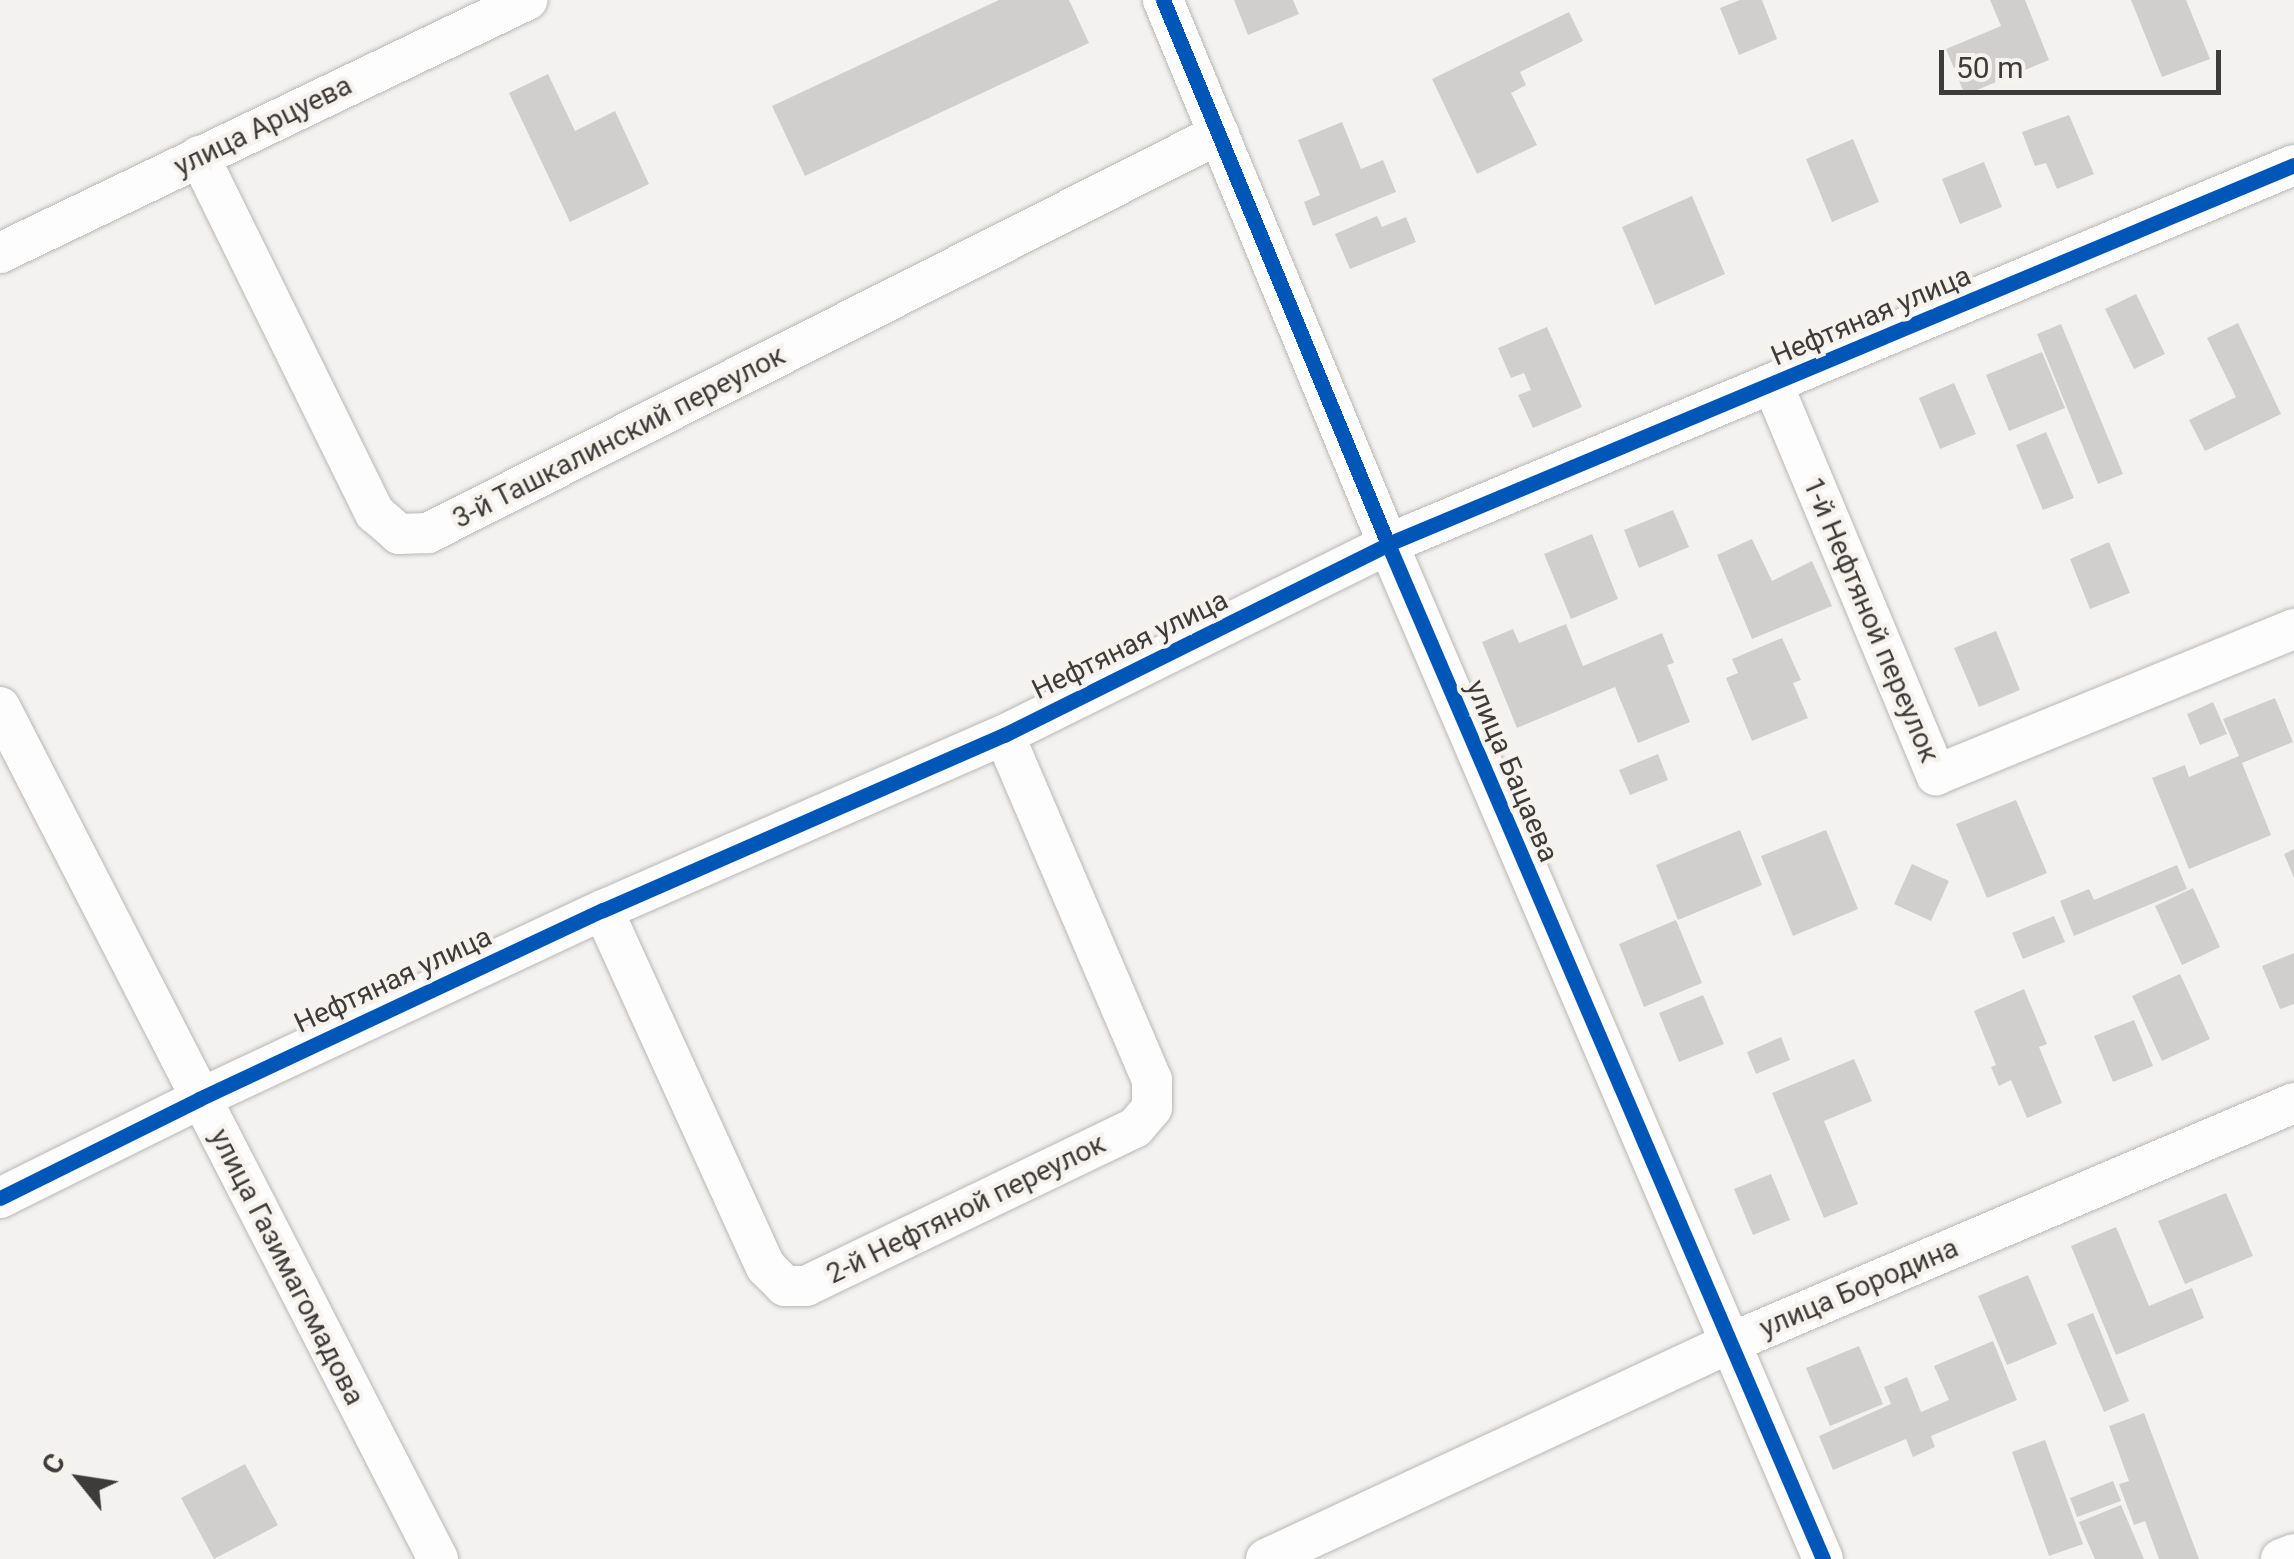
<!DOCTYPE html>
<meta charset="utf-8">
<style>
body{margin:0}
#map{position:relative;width:2294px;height:1559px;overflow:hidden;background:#f4f2f0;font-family:Roboto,sans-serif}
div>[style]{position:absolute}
.building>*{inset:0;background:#d1cfce}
.roads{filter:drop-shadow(0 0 2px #b9b7b5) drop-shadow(0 0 2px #b9b7b5)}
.minor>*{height:40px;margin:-20px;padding:0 20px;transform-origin:20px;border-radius:20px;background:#fdfdfd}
.cycleway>*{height:15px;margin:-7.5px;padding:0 7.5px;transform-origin:7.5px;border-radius:7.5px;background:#0057b8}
span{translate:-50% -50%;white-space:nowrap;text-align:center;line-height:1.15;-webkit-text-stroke:8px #f6f2ee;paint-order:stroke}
.street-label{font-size:28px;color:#3e3c3b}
.north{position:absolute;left:30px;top:1429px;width:100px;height:100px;-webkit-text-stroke:8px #f6f2ee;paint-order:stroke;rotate:300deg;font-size:28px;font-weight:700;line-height:40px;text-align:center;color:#3e3c3b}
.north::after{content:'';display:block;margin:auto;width:35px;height:45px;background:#3e3c3b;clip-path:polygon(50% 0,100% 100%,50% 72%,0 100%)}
.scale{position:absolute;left:1939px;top:50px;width:282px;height:45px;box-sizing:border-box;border:5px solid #3e3c3b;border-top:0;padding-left:12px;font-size:30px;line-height:35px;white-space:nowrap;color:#3e3c3b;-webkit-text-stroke:8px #f6f2ee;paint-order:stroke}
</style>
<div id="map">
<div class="building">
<i style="clip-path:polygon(999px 0,1069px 0,1089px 43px,805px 176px,772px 106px)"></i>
<i style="clip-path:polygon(1234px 0,1293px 0,1299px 14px,1248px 35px)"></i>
<i style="clip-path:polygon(1740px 0,1762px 0,1777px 39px,1739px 55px,1720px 8px)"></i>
<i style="clip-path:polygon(1990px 0,2025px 0,2049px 60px,1965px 95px,1946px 49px,2001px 26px)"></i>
<i style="clip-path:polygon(2131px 0,2186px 0,2210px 59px,2162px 77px)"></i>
<i style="clip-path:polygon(1569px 12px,1583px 41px,1520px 72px,1526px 85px,1511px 93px,1537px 145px,1477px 174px,1432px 79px)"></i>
<i style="clip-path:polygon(548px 74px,575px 131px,615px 111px,649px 184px,570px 222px,509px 93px)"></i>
<i style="clip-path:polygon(2069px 115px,2094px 174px,2057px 189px,2046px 163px,2035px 166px,2022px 132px)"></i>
<i style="clip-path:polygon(1342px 122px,1361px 169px,1383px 160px,1396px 192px,1313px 226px,1304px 202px,1320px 195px,1298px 140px)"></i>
<i style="clip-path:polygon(1853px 139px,1879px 202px,1832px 222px,1806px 159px)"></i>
<i style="clip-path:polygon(1984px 162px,2002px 207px,1960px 224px,1942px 179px)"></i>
<i style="clip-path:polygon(1692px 196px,1725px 274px,1655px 305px,1622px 227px)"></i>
<i style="clip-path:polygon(1377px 216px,1382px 227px,1406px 217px,1416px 242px,1350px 269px,1335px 234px)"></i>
<i style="clip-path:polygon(2136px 294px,2165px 354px,2134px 369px,2105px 309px)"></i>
<i style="clip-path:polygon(2238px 323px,2281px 414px,2205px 451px,2189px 420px,2236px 397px,2207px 338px)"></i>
<i style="clip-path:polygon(2061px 324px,2123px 474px,2098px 484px,2037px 334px)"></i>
<i style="clip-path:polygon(1547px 327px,1582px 407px,1533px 428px,1518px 395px,1531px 390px,1524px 373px,1511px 378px,1498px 348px)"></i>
<i style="clip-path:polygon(2042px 352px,2065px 408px,2009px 431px,1986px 375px)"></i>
<i style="clip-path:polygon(1954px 383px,1976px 434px,1940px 449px,1919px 398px)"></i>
<i style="clip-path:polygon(2046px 432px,2074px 498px,2043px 510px,2016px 445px)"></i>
<i style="clip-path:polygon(1673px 510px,1689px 547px,1639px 568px,1624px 530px)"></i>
<i style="clip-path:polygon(1592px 534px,1618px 599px,1571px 619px,1544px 554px)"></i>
<i style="clip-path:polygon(1752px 539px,1772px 581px,1812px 561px,1832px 606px,1752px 639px,1717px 555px)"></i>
<i style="clip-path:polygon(2109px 542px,2130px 593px,2090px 609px,2070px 559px)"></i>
<i style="clip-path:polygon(1566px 624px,1583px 666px,1662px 633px,1674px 663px,1667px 665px,1690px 722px,1638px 743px,1615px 687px,1517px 728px,1482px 642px,1513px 629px,1519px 643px)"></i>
<i style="clip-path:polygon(1996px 631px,2020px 690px,1979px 707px,1954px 648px)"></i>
<i style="clip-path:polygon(1782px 638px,1801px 680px,1793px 683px,1808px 718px,1752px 741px,1726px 678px,1738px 673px,1732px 659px)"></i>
<i style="clip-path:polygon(2275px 698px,2293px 742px,2242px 763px,2271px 835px,2189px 869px,2152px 778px,2185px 765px,2189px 777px,2239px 756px,2223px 719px)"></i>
<i style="clip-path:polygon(2213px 702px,2227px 734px,2200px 745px,2187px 714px)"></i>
<i style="clip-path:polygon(1658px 754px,1668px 780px,1630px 795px,1619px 770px)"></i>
<i style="clip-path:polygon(2016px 800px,2047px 873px,1987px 898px,1956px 824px)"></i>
<i style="clip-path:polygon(1740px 830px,1762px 885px,1678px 920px,1656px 865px)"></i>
<i style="clip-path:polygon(1826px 830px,1858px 909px,1793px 936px,1761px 856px)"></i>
<i style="clip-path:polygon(2294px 849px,2294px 878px,2284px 854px)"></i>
<i style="clip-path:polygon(1912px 864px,1949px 881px,1931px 921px,1894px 904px)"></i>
<i style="clip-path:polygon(2177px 865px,2187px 889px,2074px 936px,2060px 901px,2089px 889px,2094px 900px)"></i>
<i style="clip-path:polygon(2193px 888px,2220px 947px,2182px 965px,2155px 906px)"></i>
<i style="clip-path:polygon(2054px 916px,2065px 942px,2023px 959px,2012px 933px)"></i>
<i style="clip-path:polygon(1676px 920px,1702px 983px,1644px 1007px,1619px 944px)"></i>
<i style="clip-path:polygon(2294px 953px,2294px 1004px,2280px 1009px,2262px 966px)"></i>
<i style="clip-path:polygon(2180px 974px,2210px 1039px,2162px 1061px,2132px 996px)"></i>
<i style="clip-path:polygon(2024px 989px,2047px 1044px,2039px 1047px,2062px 1103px,2027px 1118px,2011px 1080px,1999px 1086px,1991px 1067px,1996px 1065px,1974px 1011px)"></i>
<i style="clip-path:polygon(1703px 995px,1724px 1044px,1679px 1062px,1659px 1013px)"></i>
<i style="clip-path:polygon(2134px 1020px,2153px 1066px,2113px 1082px,2094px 1036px)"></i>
<i style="clip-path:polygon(1781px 1037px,1790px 1060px,1756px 1074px,1747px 1052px)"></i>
<i style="clip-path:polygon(1854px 1059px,1872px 1101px,1824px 1121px,1858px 1204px,1824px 1218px,1772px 1093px)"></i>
<i style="clip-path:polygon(1771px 1174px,1790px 1220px,1753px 1235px,1734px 1189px)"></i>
<i style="clip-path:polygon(2226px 1193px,2253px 1256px,2185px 1284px,2158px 1221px)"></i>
<i style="clip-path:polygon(2116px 1227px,2149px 1306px,2192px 1288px,2204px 1318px,2116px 1355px,2071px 1246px)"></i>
<i style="clip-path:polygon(2028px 1275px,2057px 1344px,2007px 1365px,1978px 1296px)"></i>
<i style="clip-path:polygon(2093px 1313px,2129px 1401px,2104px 1412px,2067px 1324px)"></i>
<i style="clip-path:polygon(1993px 1341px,2017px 1400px,1931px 1436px,1935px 1447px,1913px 1457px,1906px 1439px,1833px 1470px,1819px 1436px,1891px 1404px,1884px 1387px,1907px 1377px,1921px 1412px,1949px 1400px,1934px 1366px)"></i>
<i style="clip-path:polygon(1859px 1346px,1883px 1404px,1830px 1426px,1806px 1368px)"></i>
<i style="clip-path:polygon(2144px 1413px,2199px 1559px,2159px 1559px,2145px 1521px,2134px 1525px,2119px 1484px,2129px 1481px,2109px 1426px)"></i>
<i style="clip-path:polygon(2045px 1440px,2083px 1544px,2049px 1556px,2012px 1452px)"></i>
<i style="clip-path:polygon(245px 1464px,278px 1525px,214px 1559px,181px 1498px)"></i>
<i style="clip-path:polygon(2113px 1481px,2121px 1501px,2077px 1517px,2070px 1498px)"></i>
<i style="clip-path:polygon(2121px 1505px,2144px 1559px,2095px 1559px,2079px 1522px)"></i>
</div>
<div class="roads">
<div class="minor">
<i style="left:1163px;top:0;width:589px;rotate:67.53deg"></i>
<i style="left:1388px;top:544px;width:1104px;rotate:66.8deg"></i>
<i style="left:199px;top:156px;width:398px;rotate:63.8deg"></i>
<i style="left:375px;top:513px;width:32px;rotate:41deg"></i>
<i style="left:399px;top:534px;width:29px;rotate:-2deg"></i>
<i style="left:428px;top:533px;width:886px;rotate:-26.77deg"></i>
<i style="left:0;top:253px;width:585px;rotate:-25.64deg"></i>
<i style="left:1773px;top:385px;width:423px;rotate:67.3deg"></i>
<i style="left:1936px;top:775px;width:387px;rotate:-22.2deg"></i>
<i style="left:0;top:707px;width:958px;rotate:62.79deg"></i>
<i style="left:603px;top:910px;width:392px;rotate:65.5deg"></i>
<i style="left:766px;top:1267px;width:27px;rotate:45deg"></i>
<i style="left:785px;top:1286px;width:21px"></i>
<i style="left:806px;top:1286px;width:365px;rotate:-25.7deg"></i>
<i style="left:1135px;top:1128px;width:26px;rotate:-50deg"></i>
<i style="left:1152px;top:1108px;width:28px;rotate:-90deg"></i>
<i style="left:1152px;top:1080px;width:375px;rotate:-113.2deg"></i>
<i style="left:0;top:1198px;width:222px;rotate:-26.4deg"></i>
<i style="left:199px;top:1099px;width:446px;rotate:-25.1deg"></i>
<i style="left:603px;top:910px;width:438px;rotate:-23.6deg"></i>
<i style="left:1004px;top:735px;width:429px;rotate:-26.4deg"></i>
<i style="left:1388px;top:544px;width:982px;rotate:-22.7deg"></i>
<i style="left:1266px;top:1559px;width:512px;rotate:-24.96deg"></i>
<i style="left:1730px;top:1343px;width:613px;rotate:-23.05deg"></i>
<i style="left:2281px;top:1559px;width:14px;rotate:-21deg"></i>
</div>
</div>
<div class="cycleway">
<i style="left:1163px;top:0;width:589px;rotate:67.53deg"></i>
<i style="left:1388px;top:544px;width:1104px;rotate:66.8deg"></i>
<i style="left:0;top:1198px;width:222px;rotate:-26.4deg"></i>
<i style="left:199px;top:1099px;width:446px;rotate:-25.1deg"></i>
<i style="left:603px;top:910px;width:438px;rotate:-23.6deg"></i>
<i style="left:1004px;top:735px;width:429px;rotate:-26.4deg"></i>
<i style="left:1388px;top:544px;width:982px;rotate:-22.7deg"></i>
</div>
<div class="street-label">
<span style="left:263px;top:126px;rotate:-26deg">улица Арцуева</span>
<span style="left:1871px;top:316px;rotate:-23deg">Нефтяная улица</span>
<span style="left:619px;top:437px;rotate:-27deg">3-й Ташкалинский переулок</span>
<span style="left:1871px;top:620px;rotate:67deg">1-й Нефтяной переулок</span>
<span style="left:1130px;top:645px;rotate:-26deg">Нефтяная улица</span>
<span style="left:1512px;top:771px;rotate:67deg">улица Бацаева</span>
<span style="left:393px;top:980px;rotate:-25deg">Нефтяная улица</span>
<span style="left:966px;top:1209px;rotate:-26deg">2-й Нефтяной переулок</span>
<span style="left:287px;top:1267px;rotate:63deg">улица Газимагомадова</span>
<span style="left:1859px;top:1288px;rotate:-23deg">улица Бородина</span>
</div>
<div class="north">С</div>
<div class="scale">50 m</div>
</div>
